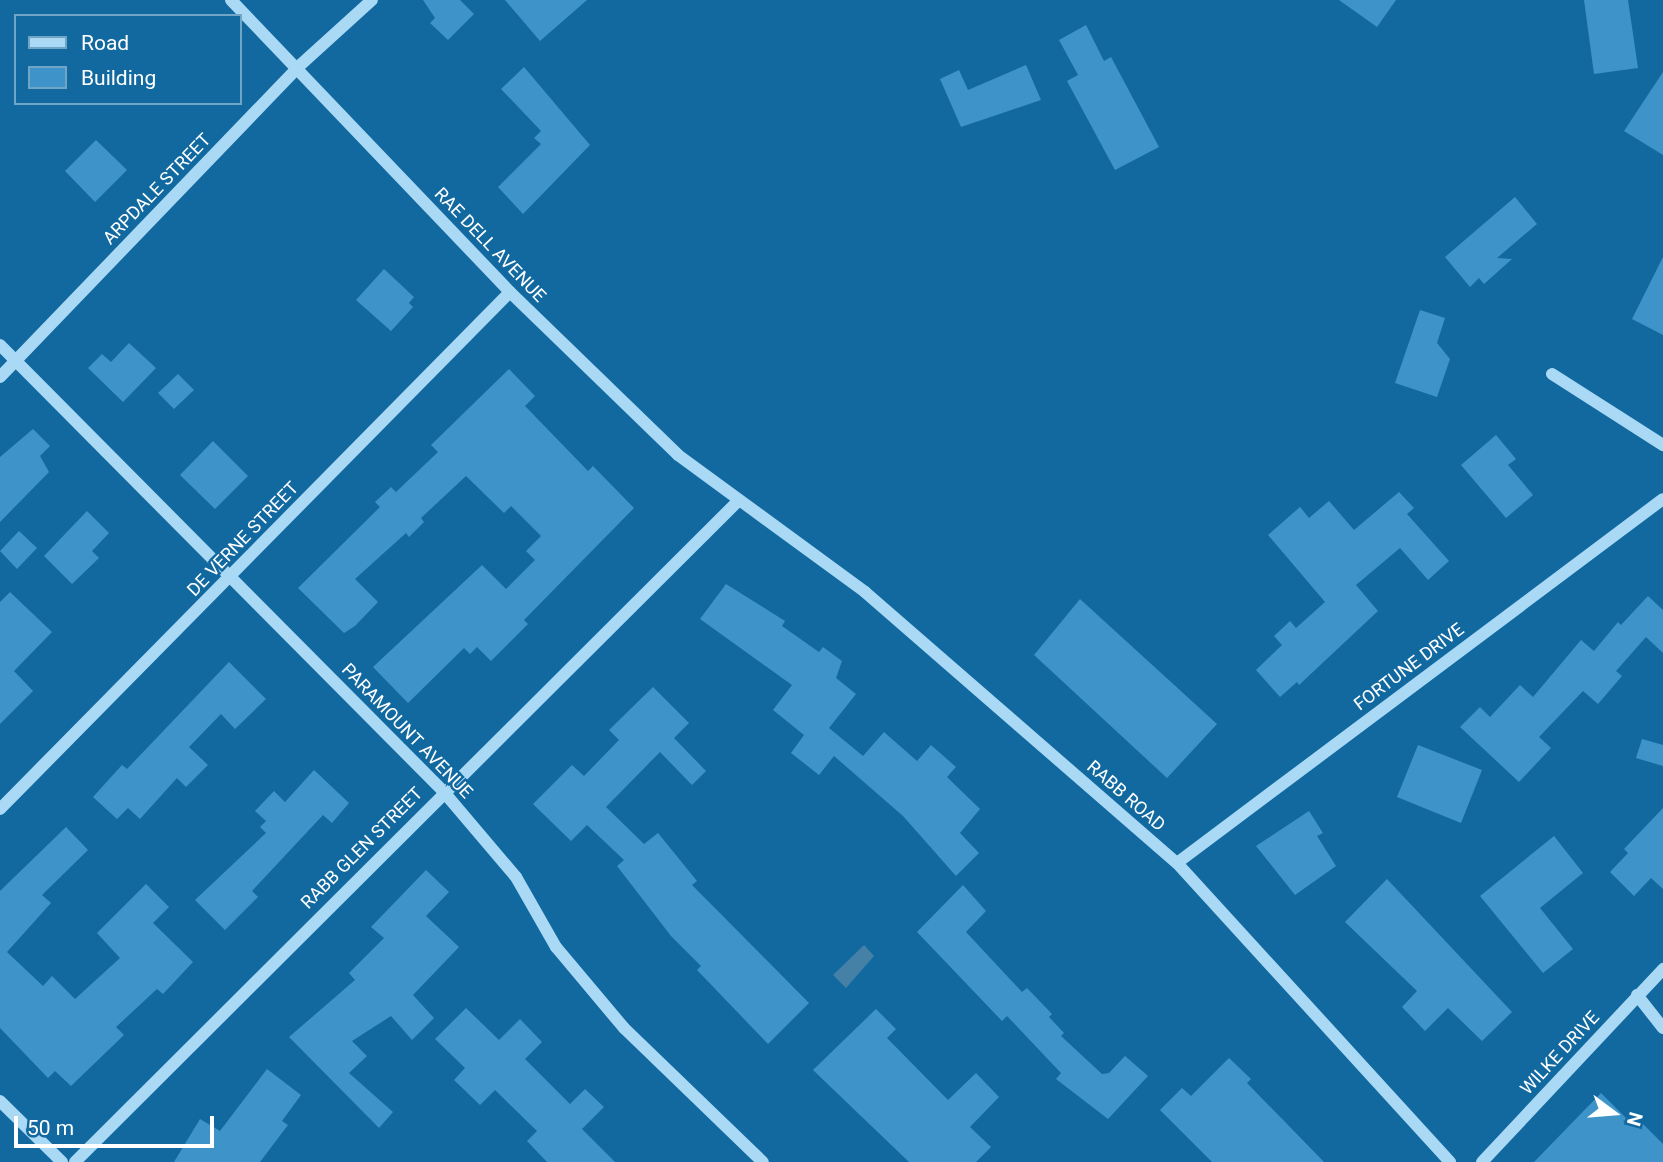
<!DOCTYPE html>
<style>
body{margin:0}
#map{position:relative;width:1663px;height:1162px;overflow:hidden;background:#1169a0;font-family:Roboto,sans-serif}
div>[style]{position:absolute}
.water>*{inset:0;background:#4581a7}
.building>*{inset:0;background:#3e94c8}
.minor>*{height:12px;margin:-6px;padding:0 6px;transform-origin:6px;border-radius:6px;background:#aad9f5}
span{translate:-50% -50%;white-space:nowrap;text-align:center;line-height:1.15;-webkit-text-stroke:5px #1169a0;paint-order:stroke}
.street-label{font-size:18px;color:#fff}
.legend{position:absolute;left:14px;top:14px;width:228px;height:91px;box-sizing:border-box;background:#1169a0;border:2px solid #70a5c6;margin:0;padding:9px 12px;list-style:none;font-size:21px;color:#fff}
.legend li{display:flex;align-items:center;gap:14px;height:35px}
.legend b{width:35px;border:2px solid #70a5c6}
.north{position:absolute;left:1579px;top:1078px;width:70px;height:70px;-webkit-text-stroke:5px #1169a0;paint-order:stroke;rotate:106deg;font-size:19px;font-weight:700;line-height:28px;text-align:center;color:#fff}
.north::after{content:'';display:block;margin:auto;width:24px;height:32px;background:#fff;clip-path:polygon(50% 0,100% 100%,50% 72%,0 100%)}
.scale{position:absolute;left:14px;top:1116px;width:200px;height:32px;box-sizing:border-box;border:4px solid #fff;border-top:0;padding-left:9px;font-size:21px;line-height:24px;white-space:nowrap;color:#fff;-webkit-text-stroke:5px #1169a0;paint-order:stroke}
</style>
<div id="map">
<div class="water">
<i style="clip-path:polygon(864px 945px,874px 956px,846px 988px,833px 975px)"></i>
</div>
<div class="building">
<i style="clip-path:polygon(423px 0,460px 0,474px 14px,448px 40px,430px 23px,435px 18px)"></i>
<i style="clip-path:polygon(505px 0,587px 0,540px 41px)"></i>
<i style="clip-path:polygon(1339px 0,1396px 0,1377px 27px)"></i>
<i style="clip-path:polygon(1584px 0,1628px 0,1638px 68px,1594px 74px)"></i>
<i style="clip-path:polygon(1086px 25px,1104px 61px,1111px 57px,1159px 147px,1115px 170px,1067px 81px,1078px 75px,1059px 40px)"></i>
<i style="clip-path:polygon(1026px 65px,1041px 100px,961px 127px,940px 79px,959px 70px,968px 90px)"></i>
<i style="clip-path:polygon(524px 67px,590px 145px,523px 214px,498px 187px,541px 144px,534px 138px,541px 131px,501px 89px)"></i>
<i style="clip-path:polygon(1663px 72px,1663px 155px,1624px 131px)"></i>
<i style="clip-path:polygon(96px 140px,127px 170px,95px 202px,65px 171px)"></i>
<i style="clip-path:polygon(1515px 197px,1537px 224px,1497px 258px,1512px 259px,1484px 284px,1479px 278px,1470px 287px,1445px 257px)"></i>
<i style="clip-path:polygon(1663px 257px,1663px 335px,1632px 319px)"></i>
<i style="clip-path:polygon(384px 269px,414px 297px,409px 303px,413px 307px,391px 331px,356px 300px)"></i>
<i style="clip-path:polygon(1420px 310px,1445px 318px,1437px 343px,1450px 359px,1437px 397px,1395px 383px)"></i>
<i style="clip-path:polygon(129px 343px,156px 368px,123px 402px,88px 368px,102px 354px,111px 362px)"></i>
<i style="clip-path:polygon(509px 369px,535px 396px,525px 406px,588px 471px,593px 466px,634px 508px,524px 620px,528px 624px,491px 661px,477px 647px,470px 654px,464px 648px,408px 703px,373px 667px,482px 565px,506px 589px,535px 560px,526px 551px,541px 536px,511px 506px,504px 513px,466px 476px,421px 518px,424px 522px,409px 537px,406px 533px,355px 579px,378px 602px,355px 626px,344px 633px,298px 588px,380px 507px,375px 502px,391px 487px,396px 492px,438px 452px,431px 445px)"></i>
<i style="clip-path:polygon(178px 374px,194px 390px,174px 409px,158px 393px)"></i>
<i style="clip-path:polygon(33px 429px,50px 446px,40px 456px,49px 472px,0 522px,0 457px)"></i>
<i style="clip-path:polygon(1496px 435px,1516px 459px,1508px 465px,1533px 495px,1506px 518px,1461px 465px)"></i>
<i style="clip-path:polygon(213px 441px,248px 476px,215px 509px,180px 475px)"></i>
<i style="clip-path:polygon(1399px 492px,1414px 508px,1407px 514px,1449px 561px,1428px 580px,1400px 548px,1356px 585px,1378px 611px,1299px 685px,1297px 682px,1280px 697px,1256px 670px,1282px 645px,1274px 636px,1290px 621px,1296px 628px,1325px 602px,1268px 535px,1300px 507px,1309px 518px,1329px 501px,1354px 530px)"></i>
<i style="clip-path:polygon(87px 511px,109px 533px,92px 551px,99px 558px,72px 584px,44px 556px)"></i>
<i style="clip-path:polygon(19px 531px,37px 548px,17px 569px,0 551px)"></i>
<i style="clip-path:polygon(726px 584px,785px 621px,782px 626px,819px 652px,823px 647px,842px 661px,836px 678px,856px 694px,829px 728px,863px 756px,884px 732px,917px 761px,931px 745px,956px 767px,947px 777px,980px 809px,960px 833px,979px 853px,956px 876px,903px 816px,834px 756px,819px 775px,791px 753px,804px 735px,773px 710px,792px 685px,700px 619px)"></i>
<i style="clip-path:polygon(10px 592px,52px 632px,14px 671px,33px 691px,0 724px,0 602px)"></i>
<i style="clip-path:polygon(1648px 596px,1663px 610px,1663px 653px,1646px 637px,1616px 671px,1622px 676px,1598px 704px,1583px 691px,1539px 737px,1551px 748px,1519px 782px,1460px 727px,1480px 707px,1490px 717px,1520px 685px,1533px 697px,1581px 640px,1594px 651px,1618px 622px,1621px 625px)"></i>
<i style="clip-path:polygon(1080px 599px,1217px 724px,1167px 778px,1034px 655px)"></i>
<i style="clip-path:polygon(229px 662px,266px 699px,235px 729px,221px 714px,189px 747px,208px 765px,186px 787px,177px 778px,140px 819px,128px 808px,117px 819px,93px 797px,122px 765px,127px 769px)"></i>
<i style="clip-path:polygon(653px 687px,689px 723px,674px 738px,706px 771px,692px 785px,660px 752px,606px 807px,644px 844px,658px 833px,697px 881px,692px 885px,809px 1003px,768px 1044px,697px 970px,701px 966px,671px 936px,617px 866px,624px 860px,587px 825px,571px 841px,533px 804px,572px 765px,584px 776px,619px 740px,609px 730px)"></i>
<i style="clip-path:polygon(1642px 739px,1663px 745px,1663px 766px,1636px 758px)"></i>
<i style="clip-path:polygon(1418px 745px,1482px 770px,1461px 823px,1397px 797px)"></i>
<i style="clip-path:polygon(314px 770px,349px 803px,332px 823px,323px 815px,252px 891px,258px 897px,225px 930px,195px 900px,266px 833px,260px 827px,266px 821px,255px 811px,274px 791px,285px 802px)"></i>
<i style="clip-path:polygon(1663px 808px,1663px 889px,1651px 878px,1634px 896px,1610px 872px,1628px 853px,1624px 849px)"></i>
<i style="clip-path:polygon(1309px 811px,1323px 833px,1317px 836px,1336px 866px,1295px 895px,1256px 846px)"></i>
<i style="clip-path:polygon(66px 827px,88px 850px,42px 895px,51px 903px,7px 952px,43px 986px,52px 976px,75px 999px,120px 958px,97px 933px,146px 884px,169px 907px,153px 923px,193px 962px,163px 994px,157px 989px,116px 1027px,124px 1035px,71px 1086px,55px 1071px,48px 1078px,0 1028px,0 891px)"></i>
<i style="clip-path:polygon(1554px 836px,1583px 873px,1540px 908px,1573px 949px,1543px 973px,1480px 896px)"></i>
<i style="clip-path:polygon(426px 870px,449px 892px,426px 916px,459px 947px,413px 995px,434px 1018px,412px 1040px,391px 1016px,352px 1041px,367px 1056px,349px 1073px,393px 1112px,379px 1128px,289px 1037px,355px 980px,349px 973px,384px 938px,371px 927px)"></i>
<i style="clip-path:polygon(1387px 879px,1512px 1012px,1482px 1041px,1448px 1008px,1425px 1031px,1402px 1007px,1417px 991px,1345px 922px)"></i>
<i style="clip-path:polygon(963px 885px,986px 911px,966px 932px,1022px 992px,1027px 988px,1052px 1014px,1049px 1017px,1064px 1033px,1061px 1036px,1102px 1074px,1109px 1073px,1125px 1056px,1148px 1076px,1108px 1119px,1056px 1079px,1061px 1073px,1007px 1016px,1002px 1021px,917px 932px)"></i>
<i style="clip-path:polygon(466px 1008px,499px 1040px,520px 1019px,542px 1042px,525px 1059px,570px 1104px,585px 1089px,604px 1107px,582px 1129px,615px 1162px,547px 1162px,527px 1141px,537px 1131px,495px 1090px,480px 1105px,454px 1080px,465px 1068px,435px 1039px)"></i>
<i style="clip-path:polygon(876px 1009px,896px 1029px,887px 1038px,948px 1100px,976px 1073px,999px 1097px,970px 1127px,991px 1147px,976px 1162px,909px 1162px,813px 1070px)"></i>
<i style="clip-path:polygon(1229px 1058px,1251px 1079px,1247px 1083px,1324px 1162px,1212px 1162px,1160px 1110px,1182px 1088px,1191px 1096px)"></i>
<i style="clip-path:polygon(267px 1069px,301px 1095px,282px 1121px,288px 1125px,260px 1162px,174px 1162px,200px 1119px,220px 1131px)"></i>
<i style="clip-path:polygon(1601px 1093px,1626px 1118px,1632px 1113px,1663px 1144px,1663px 1162px,1534px 1162px)"></i>
</div>
<div class="minor">
<i style="left:231px;top:0;width:404px;rotate:46.3deg"></i>
<i style="left:510px;top:292px;width:234px;rotate:44.1deg"></i>
<i style="left:678px;top:455px;width:232px;rotate:36.2deg"></i>
<i style="left:865px;top:592px;width:413px;rotate:41deg"></i>
<i style="left:1177px;top:863px;width:405px;rotate:47.6deg"></i>
<i style="left:0;top:345px;width:629px;rotate:45.19deg"></i>
<i style="left:443px;top:791px;width:113px;rotate:49.7deg"></i>
<i style="left:516px;top:877px;width:81px;rotate:60.3deg"></i>
<i style="left:556px;top:947px;width:106px;rotate:50deg"></i>
<i style="left:624px;top:1028px;width:193px;rotate:44deg"></i>
<i style="left:1552px;top:374px;width:132px;rotate:32.6deg"></i>
<i style="left:0;top:377px;width:429px;rotate:-46.1deg"></i>
<i style="left:297px;top:68px;width:101px;rotate:-42.2deg"></i>
<i style="left:0;top:809px;width:726px;rotate:-45.39deg"></i>
<i style="left:1177px;top:863px;width:607px;rotate:-36.83deg"></i>
<i style="left:1637px;top:995px;width:42px;rotate:51.8deg"></i>
<i style="left:0;top:1101px;width:87px;rotate:44.5deg"></i>
<i style="left:75px;top:1162px;width:935px;rotate:-44.91deg"></i>
<i style="left:1482px;top:1162px;width:265px;rotate:-46.8deg"></i>
</div>
<div class="street-label">
<span style="left:157px;top:189px;rotate:-46deg">ARPDALE STREET</span>
<span style="left:490px;top:245px;rotate:46deg">RAE DELL AVENUE</span>
<span style="left:243px;top:539px;rotate:-46deg">DE VERNE STREET</span>
<span style="left:1409px;top:667px;rotate:-37deg">FORTUNE DRIVE</span>
<span style="left:407px;top:731px;rotate:46deg">PARAMOUNT AVENUE</span>
<span style="left:1126px;top:796px;rotate:41deg">RABB ROAD</span>
<span style="left:362px;top:848px;rotate:-45deg">RABB GLEN STREET</span>
<span style="left:1560px;top:1053px;rotate:-47deg">WILKE DRIVE</span>
</div>
<ul class="legend">
<li><b style="height:9px;background:#aad9f5"></b>Road</li>
<li><b style="height:19px;background:#3e94c8"></b>Building</li>
</ul>
<div class="north">N</div>
<div class="scale">50 m</div>
</div>
